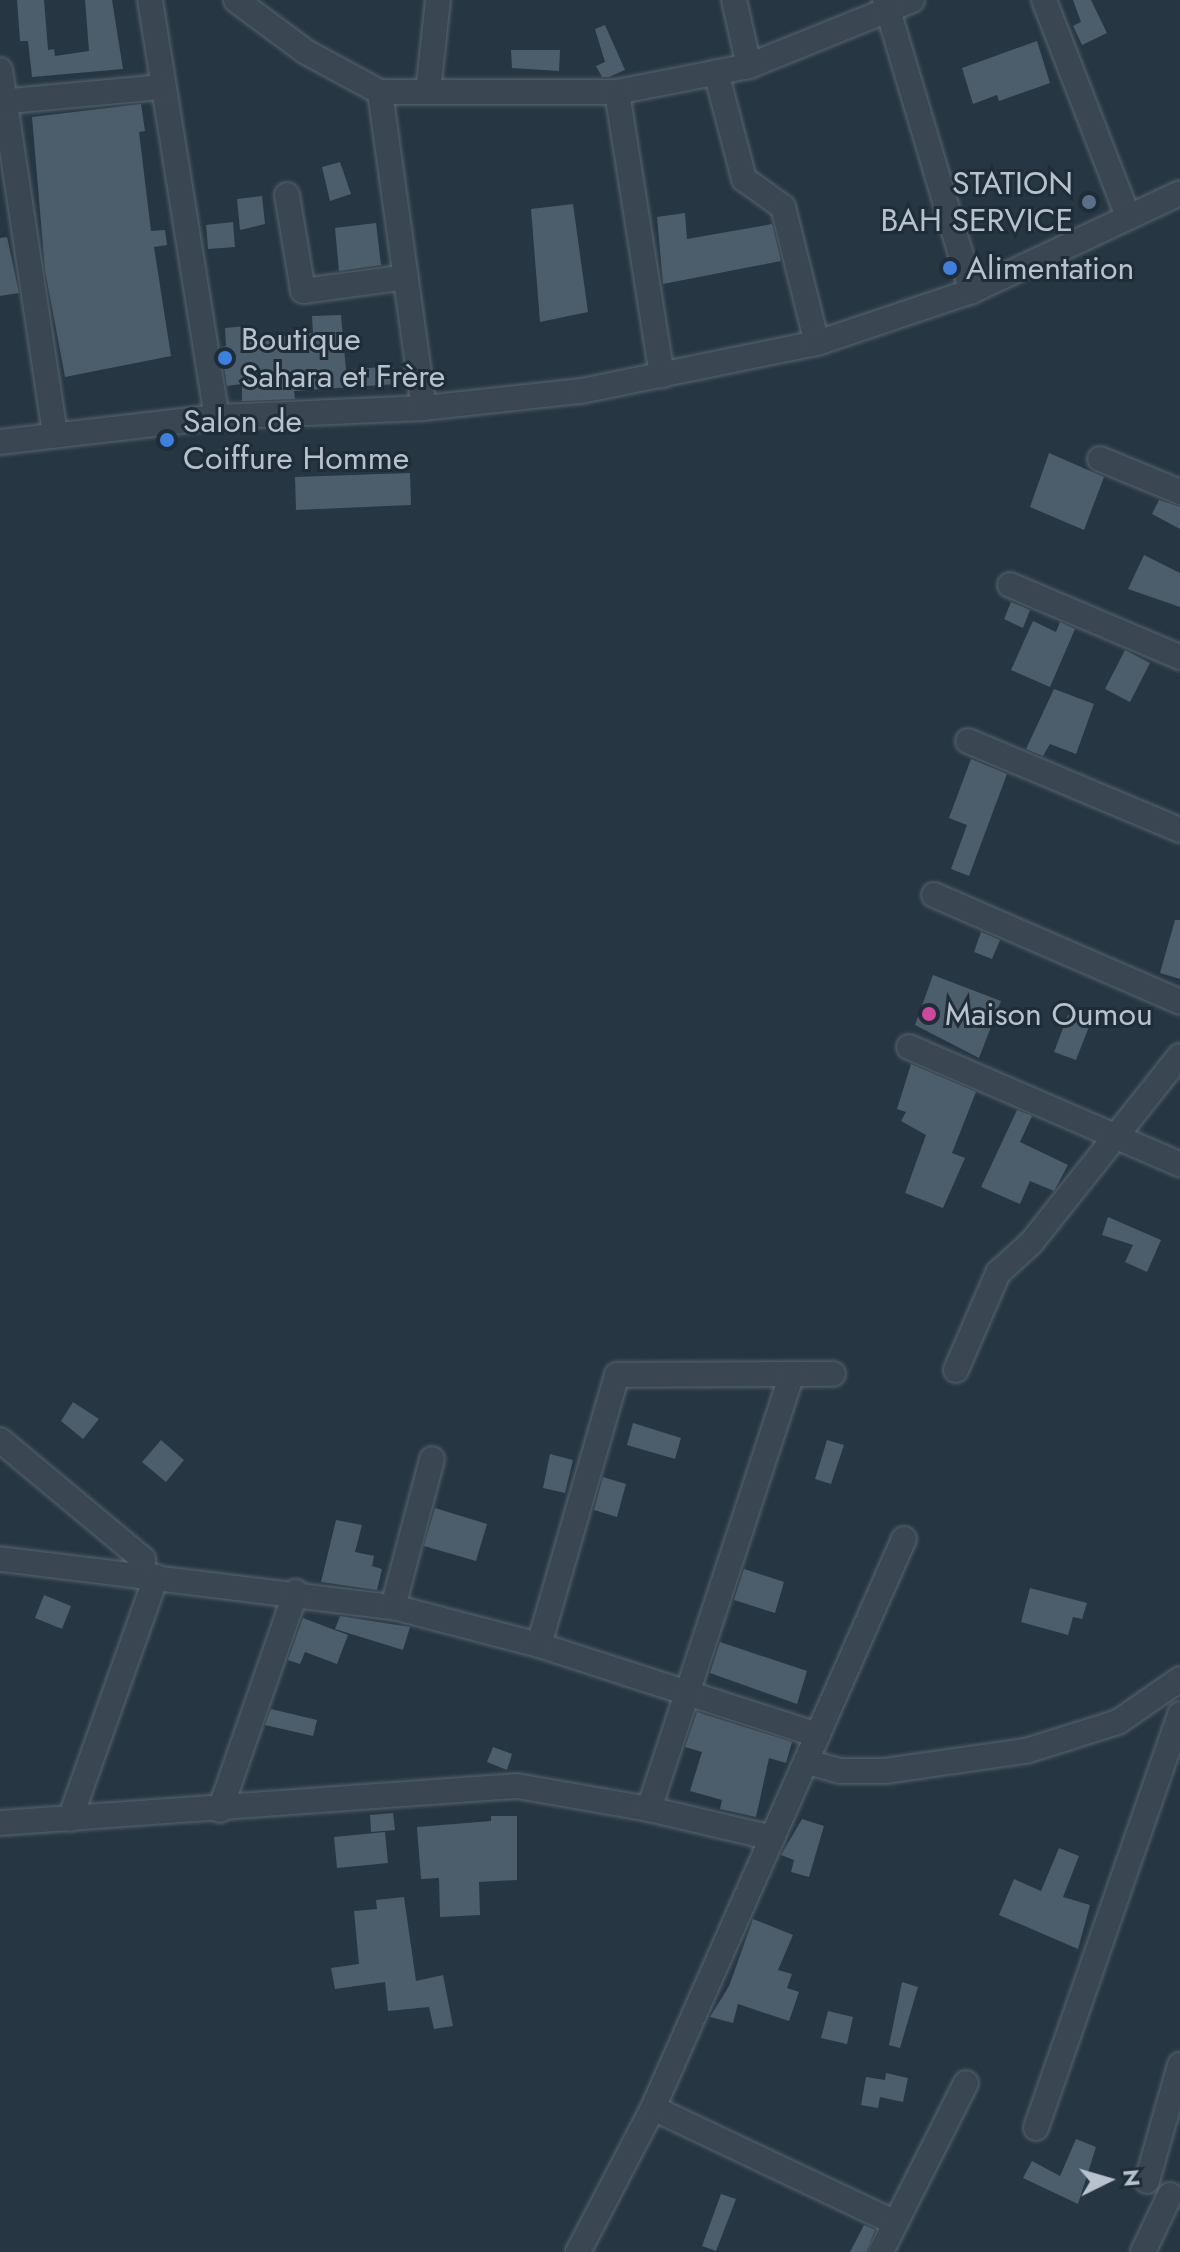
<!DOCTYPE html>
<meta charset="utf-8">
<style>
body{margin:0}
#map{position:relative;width:1180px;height:2252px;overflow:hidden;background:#263643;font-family:Jost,sans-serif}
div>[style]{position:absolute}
.building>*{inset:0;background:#4c5e6b}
.roads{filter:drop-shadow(0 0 2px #596570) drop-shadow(0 0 2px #596570)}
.minor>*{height:24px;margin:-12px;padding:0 12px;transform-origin:12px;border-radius:12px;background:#3a4752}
.dots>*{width:22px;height:22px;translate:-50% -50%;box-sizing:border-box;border:4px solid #1f2d38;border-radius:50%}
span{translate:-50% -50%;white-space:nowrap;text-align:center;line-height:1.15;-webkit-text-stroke:6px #1f2d38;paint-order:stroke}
.poi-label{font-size:32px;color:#b8c2cc}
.right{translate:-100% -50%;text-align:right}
.left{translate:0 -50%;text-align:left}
.north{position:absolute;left:1068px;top:2140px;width:80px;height:80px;-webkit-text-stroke:6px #1f2d38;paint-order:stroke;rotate:85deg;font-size:22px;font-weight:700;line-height:32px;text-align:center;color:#b8c2cc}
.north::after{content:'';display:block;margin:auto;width:28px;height:36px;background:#b8c2cc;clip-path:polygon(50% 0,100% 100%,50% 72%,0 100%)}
</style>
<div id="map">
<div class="building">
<i style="clip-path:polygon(17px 0,44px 0,48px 50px,54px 49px,55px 56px,89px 51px,85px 0,112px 0,123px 69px,32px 77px,28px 41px,20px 41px)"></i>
<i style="clip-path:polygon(1073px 0,1091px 0,1107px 33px,1082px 45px,1073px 26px,1081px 22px)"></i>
<i style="clip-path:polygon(605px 25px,625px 70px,609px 77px,602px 77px,596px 66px,605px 62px,595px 29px)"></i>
<i style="clip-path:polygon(1037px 41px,1050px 83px,999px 101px,997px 95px,973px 104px,962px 68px)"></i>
<i style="clip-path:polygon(511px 50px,560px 50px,559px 71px,512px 68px)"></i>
<i style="clip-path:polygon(141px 104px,145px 131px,139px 132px,151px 231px,165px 230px,167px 245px,154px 247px,171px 356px,65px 377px,45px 270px,32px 117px)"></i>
<i style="clip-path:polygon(340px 162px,351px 194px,330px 201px,322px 167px)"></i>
<i style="clip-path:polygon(262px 196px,265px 224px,240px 230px,237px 199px)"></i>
<i style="clip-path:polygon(573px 204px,588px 312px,540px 322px,531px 209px)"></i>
<i style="clip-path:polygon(685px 213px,687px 239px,772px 224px,781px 261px,663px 284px,657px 217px)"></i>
<i style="clip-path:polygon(233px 222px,235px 247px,208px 249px,206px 225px)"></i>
<i style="clip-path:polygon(376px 223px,381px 265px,339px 271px,335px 228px)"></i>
<i style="clip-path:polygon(7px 237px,19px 293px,0 296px,0 238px)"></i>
<i style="clip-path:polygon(341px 315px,346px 370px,393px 366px,396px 384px,294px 391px,295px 399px,242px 401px,242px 384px,227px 386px,221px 347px,226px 346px,225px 328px,247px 326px,248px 340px,313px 333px,312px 316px)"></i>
<i style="clip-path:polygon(1049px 453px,1104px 477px,1084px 530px,1030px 507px)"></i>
<i style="clip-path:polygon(410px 473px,411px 505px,296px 510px,295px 477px)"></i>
<i style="clip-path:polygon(1159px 500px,1180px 507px,1180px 529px,1152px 514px)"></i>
<i style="clip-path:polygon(1144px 555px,1180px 573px,1180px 607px,1128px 589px)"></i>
<i style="clip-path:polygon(1011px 602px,1030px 610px,1023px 628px,1004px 619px)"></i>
<i style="clip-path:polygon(1033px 621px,1056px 632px,1060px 622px,1075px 629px,1050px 687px,1011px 670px)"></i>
<i style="clip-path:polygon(1125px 650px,1150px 663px,1130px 702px,1105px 689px)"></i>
<i style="clip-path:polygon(1054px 689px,1094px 704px,1076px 754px,1050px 744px,1043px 756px,1026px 749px)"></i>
<i style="clip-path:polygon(971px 759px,1007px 774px,969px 876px,951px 869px,967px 825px,949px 818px)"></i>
<i style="clip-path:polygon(1175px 920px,1180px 920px,1180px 979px,1160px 973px)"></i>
<i style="clip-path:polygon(981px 932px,1000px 940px,992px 959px,974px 952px)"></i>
<i style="clip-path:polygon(933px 975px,1001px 1001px,979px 1058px,915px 1025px)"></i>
<i style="clip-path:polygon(1068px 1015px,1090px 1024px,1076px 1060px,1054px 1052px)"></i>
<i style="clip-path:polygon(911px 1064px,976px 1092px,952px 1153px,965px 1158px,943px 1208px,905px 1193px,926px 1135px,901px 1121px,906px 1112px,897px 1109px)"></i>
<i style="clip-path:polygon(1017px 1110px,1032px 1116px,1020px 1142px,1068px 1165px,1054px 1191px,1030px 1181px,1020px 1204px,981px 1187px)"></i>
<i style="clip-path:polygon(1108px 1217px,1161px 1240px,1147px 1272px,1125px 1262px,1133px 1245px,1102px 1235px)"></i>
<i style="clip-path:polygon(73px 1402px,99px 1419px,83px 1439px,61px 1421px)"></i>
<i style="clip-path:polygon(633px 1423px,681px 1438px,675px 1459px,627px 1445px)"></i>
<i style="clip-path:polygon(161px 1440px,184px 1460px,166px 1482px,142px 1462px)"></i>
<i style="clip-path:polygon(827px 1440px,844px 1445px,831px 1484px,815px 1479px)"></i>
<i style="clip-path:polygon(550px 1454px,573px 1460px,565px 1493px,543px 1488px)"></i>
<i style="clip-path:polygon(603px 1477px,626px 1484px,617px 1517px,594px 1510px)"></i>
<i style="clip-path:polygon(435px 1508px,487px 1524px,476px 1561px,424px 1546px)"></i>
<i style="clip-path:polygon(336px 1520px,362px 1525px,355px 1552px,374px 1556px,372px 1566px,382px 1569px,377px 1590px,321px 1582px)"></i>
<i style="clip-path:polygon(744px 1569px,784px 1582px,775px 1613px,734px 1600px)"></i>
<i style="clip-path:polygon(1030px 1588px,1087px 1603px,1082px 1619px,1073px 1617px,1068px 1635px,1021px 1622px)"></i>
<i style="clip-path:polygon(44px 1595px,71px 1606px,62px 1629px,35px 1618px)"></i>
<i style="clip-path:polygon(340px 1616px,410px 1627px,403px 1650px,335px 1629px)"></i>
<i style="clip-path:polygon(303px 1618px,348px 1635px,337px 1664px,305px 1652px,300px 1664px,288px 1660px)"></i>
<i style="clip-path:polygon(720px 1642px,807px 1671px,797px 1704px,710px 1673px)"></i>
<i style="clip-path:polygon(271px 1709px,317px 1720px,313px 1736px,265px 1725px)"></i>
<i style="clip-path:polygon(697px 1712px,792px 1742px,786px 1763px,769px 1758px,756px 1817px,720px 1809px,722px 1800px,690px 1791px,702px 1752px,685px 1747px)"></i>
<i style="clip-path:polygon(493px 1747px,512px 1754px,507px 1770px,487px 1762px)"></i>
<i style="clip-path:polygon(393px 1813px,395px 1830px,371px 1832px,370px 1815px)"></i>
<i style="clip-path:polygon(491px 1816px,517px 1816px,517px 1880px,479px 1882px,480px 1915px,440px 1917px,439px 1878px,421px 1879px,417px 1827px,491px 1821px)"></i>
<i style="clip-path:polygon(802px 1819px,824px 1826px,809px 1877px,791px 1872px,794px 1860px,781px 1855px)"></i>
<i style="clip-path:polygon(385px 1832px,388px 1863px,337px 1868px,334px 1837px)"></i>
<i style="clip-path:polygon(1059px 1848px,1079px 1856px,1063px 1897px,1090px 1905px,1078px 1949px,999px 1915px,1014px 1879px,1041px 1891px)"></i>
<i style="clip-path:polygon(404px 1897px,416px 1981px,443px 1975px,453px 2026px,434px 2029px,429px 2007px,388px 2011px,385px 1982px,335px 1989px,331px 1968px,359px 1964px,354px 1911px,377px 1909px,376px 1900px)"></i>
<i style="clip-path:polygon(753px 1919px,793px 1935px,778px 1970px,792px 1974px,787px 1988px,799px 1992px,789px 2021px,738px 2004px,733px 2023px,710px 2017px,729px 1986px)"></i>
<i style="clip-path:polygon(902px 1982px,918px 1987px,900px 2048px,889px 2045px)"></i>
<i style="clip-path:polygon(828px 2011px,853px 2017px,847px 2044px,821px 2038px)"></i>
<i style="clip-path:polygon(886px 2073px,908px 2078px,903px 2102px,880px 2097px,878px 2108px,861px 2105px,866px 2077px,885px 2080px)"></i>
<i style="clip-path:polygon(1076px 2139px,1096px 2147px,1078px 2204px,1023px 2178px,1032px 2161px,1060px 2176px)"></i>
<i style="clip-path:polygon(721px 2194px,736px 2199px,716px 2251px,702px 2246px)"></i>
<i style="clip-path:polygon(864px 2225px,875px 2230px,866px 2252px,850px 2252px)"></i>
</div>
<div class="roads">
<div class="minor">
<i style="left:150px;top:0;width:422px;rotate:80.9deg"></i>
<i style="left:236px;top:0;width:87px;rotate:36.6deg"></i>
<i style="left:306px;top:52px;width:84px;rotate:28.4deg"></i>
<i style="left:380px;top:92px;width:237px"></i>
<i style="left:617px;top:92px;width:135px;rotate:-11.1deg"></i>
<i style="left:749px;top:66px;width:176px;rotate:-22deg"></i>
<i style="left:734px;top:0;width:68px;rotate:77.2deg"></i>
<i style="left:885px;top:0;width:304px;rotate:73.4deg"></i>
<i style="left:1044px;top:0;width:233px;rotate:68.8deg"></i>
<i style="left:0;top:70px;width:368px;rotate:81.4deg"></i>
<i style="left:716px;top:72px;width:111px;rotate:75.3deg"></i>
<i style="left:744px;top:179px;width:48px;rotate:35.7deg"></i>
<i style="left:783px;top:207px;width:140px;rotate:76deg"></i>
<i style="left:380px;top:92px;width:319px;rotate:82.1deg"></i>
<i style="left:428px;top:92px;width:93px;rotate:-83.8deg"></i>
<i style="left:617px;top:92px;width:287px;rotate:81deg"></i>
<i style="left:0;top:102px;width:164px;rotate:-5.3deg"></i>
<i style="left:287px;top:195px;width:97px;rotate:80.5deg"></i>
<i style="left:303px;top:291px;width:104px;rotate:-7.7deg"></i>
<i style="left:0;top:442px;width:218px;rotate:-6.6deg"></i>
<i style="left:217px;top:417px;width:207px;rotate:-2.5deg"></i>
<i style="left:424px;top:408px;width:158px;rotate:-6.2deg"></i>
<i style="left:581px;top:391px;width:241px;rotate:-11.5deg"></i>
<i style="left:817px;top:343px;width:163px;rotate:-18.5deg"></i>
<i style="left:972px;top:291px;width:230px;rotate:-25.2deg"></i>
<i style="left:1100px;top:459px;width:87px;rotate:22.4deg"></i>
<i style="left:1010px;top:585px;width:185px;rotate:23deg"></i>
<i style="left:968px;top:741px;width:230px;rotate:22.8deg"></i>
<i style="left:934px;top:895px;width:268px;rotate:23.5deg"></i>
<i style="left:909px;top:1047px;width:295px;rotate:23.4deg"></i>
<i style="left:956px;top:1370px;width:106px;rotate:-66.6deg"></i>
<i style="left:998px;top:1273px;width:45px;rotate:-42.3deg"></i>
<i style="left:1031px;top:1243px;width:239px;rotate:-51.5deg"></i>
<i style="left:0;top:1440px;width:186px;rotate:39.8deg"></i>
<i style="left:143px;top:1559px;width:16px;rotate:90deg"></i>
<i style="left:0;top:1559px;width:396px;rotate:7deg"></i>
<i style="left:393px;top:1607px;width:151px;rotate:14.6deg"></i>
<i style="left:539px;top:1645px;width:293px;rotate:17.9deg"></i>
<i style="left:393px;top:1607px;width:153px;rotate:-75.2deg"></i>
<i style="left:539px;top:1645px;width:281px;rotate:-73.9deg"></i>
<i style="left:617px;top:1375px;width:216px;rotate:-0.3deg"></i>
<i style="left:807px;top:1762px;width:35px;rotate:15deg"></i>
<i style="left:841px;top:1771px;width:44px"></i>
<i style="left:885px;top:1771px;width:142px;rotate:-8.1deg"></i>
<i style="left:1026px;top:1751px;width:96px;rotate:-17.5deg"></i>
<i style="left:1118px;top:1722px;width:75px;rotate:-34.7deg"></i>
<i style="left:649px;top:1809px;width:458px;rotate:-71.8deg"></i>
<i style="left:220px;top:1810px;width:231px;rotate:-70.8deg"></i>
<i style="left:70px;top:1819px;width:257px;rotate:-70.4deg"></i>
<i style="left:0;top:1823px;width:518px;rotate:-4.09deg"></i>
<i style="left:517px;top:1786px;width:134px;rotate:9.9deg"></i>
<i style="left:649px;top:1809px;width:127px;rotate:13.2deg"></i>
<i style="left:653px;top:2108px;width:268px;rotate:25.4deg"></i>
<i style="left:1036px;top:2128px;width:438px;rotate:-70.8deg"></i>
<i style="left:1147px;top:2181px;width:121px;rotate:-74.1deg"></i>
<i style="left:578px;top:2252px;width:162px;rotate:-62.5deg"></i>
<i style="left:653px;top:2108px;width:622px;rotate:-66.2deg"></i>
<i style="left:881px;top:2252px;width:189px;rotate:-63.3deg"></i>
<i style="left:1143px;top:2252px;width:63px;rotate:-64.7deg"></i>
</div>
</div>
<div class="dots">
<i style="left:1089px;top:202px;background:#5c6f8a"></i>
<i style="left:950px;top:268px;background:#3f7fe0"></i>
<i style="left:225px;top:358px;background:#3f7fe0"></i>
<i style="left:167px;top:440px;background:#3f7fe0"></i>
<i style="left:929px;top:1014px;background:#d1479c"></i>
</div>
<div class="poi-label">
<span class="right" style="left:1073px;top:202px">STATION<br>BAH SERVICE</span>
<span class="left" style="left:966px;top:268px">Alimentation</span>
<span class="left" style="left:241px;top:358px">Boutique<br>Sahara et Frère</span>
<span class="left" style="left:183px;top:440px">Salon de<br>Coiffure Homme</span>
<span class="left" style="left:945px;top:1014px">Maison Oumou</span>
</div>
<div class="north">N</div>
</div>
